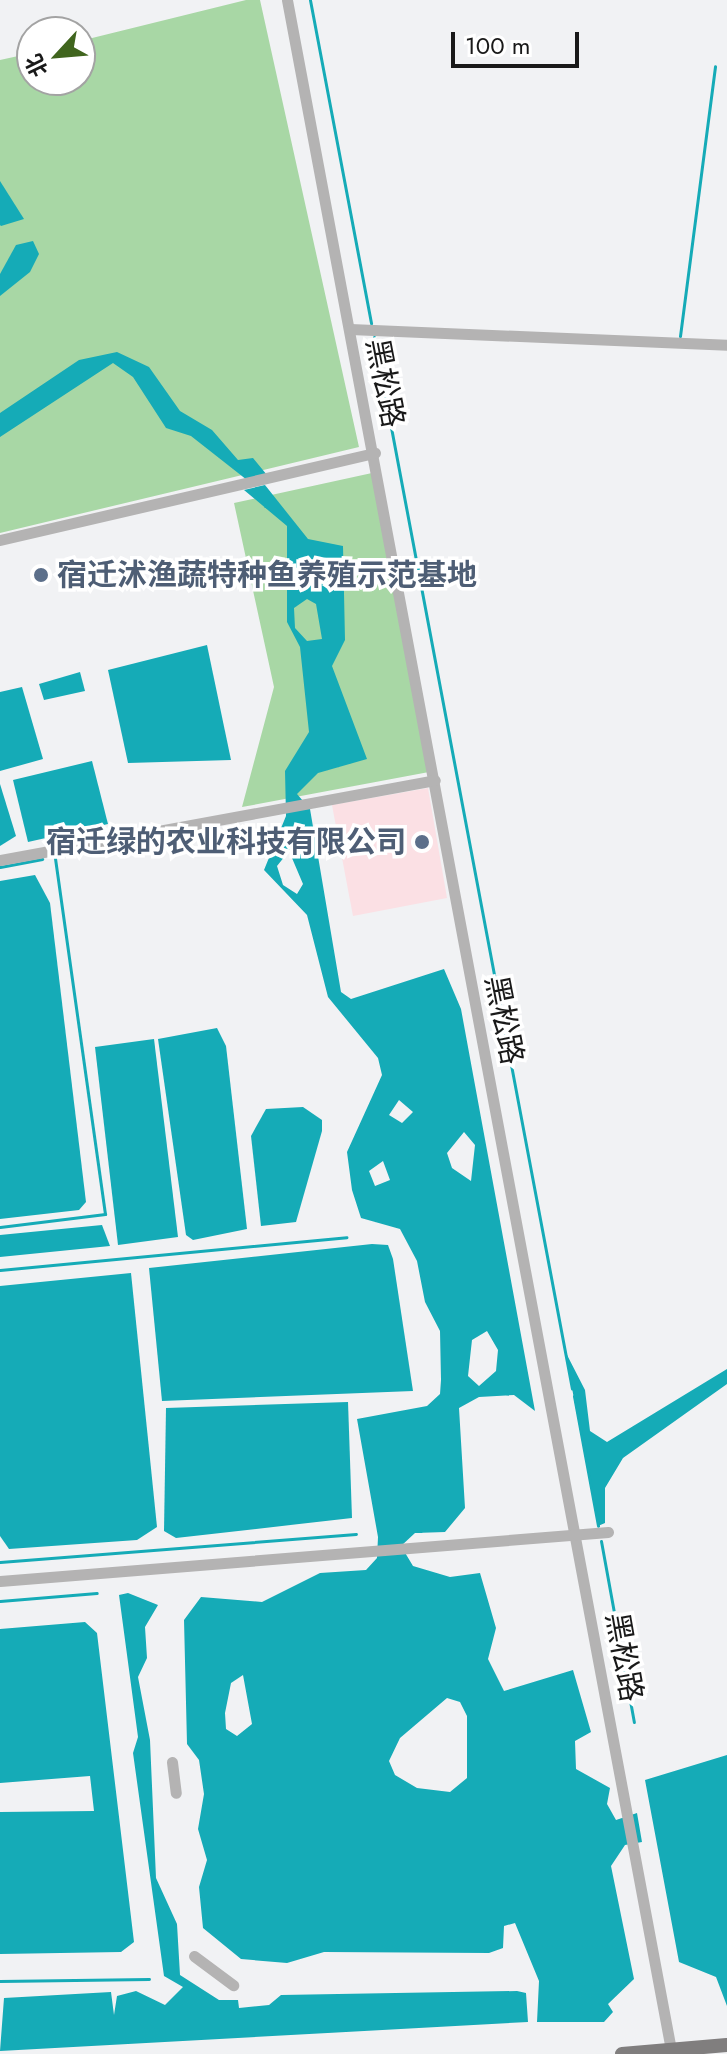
<!DOCTYPE html>
<meta charset="utf-8">
<style>
body{margin:0}
#map{position:relative;width:727px;height:2054px;overflow:hidden;background:#f1f2f4;font-family:Jost,"Noto Sans SC",sans-serif}
div>[style]{position:absolute}
.commercial>*{inset:0;background:#fbe0e4}
.green>*{inset:0;background:#a8d7a5}
.water>*{inset:0;background:#15abb7}
.stream>*{height:3px;margin:-1.5px;padding:0 1.5px;transform-origin:1.5px;border-radius:1.5px;background:#15abb7}
.minor>*{height:11px;margin:-5.5px;padding:0 5.5px;transform-origin:5.5px;border-radius:5.5px;background:#b4b3b3}
.major>*{height:14px;margin:-7px;padding:0 7px;transform-origin:7px;border-radius:7px;background:#807e7e}
.dots>*{width:22px;height:22px;translate:-50% -50%;box-sizing:border-box;border:4px solid #fff;border-radius:50%}
span{translate:-50% -50%;white-space:nowrap;text-align:center;line-height:1.15;-webkit-text-stroke:7px #fff;paint-order:stroke}
.street-label{font-size:30px;color:#191919}
.service-label{font-size:30px;color:#4e5e75;font-weight:700}
.left{translate:0 -50%;text-align:left}
.right{translate:-100% -50%;text-align:right}
.north{position:absolute;left:16px;top:16px;width:80px;height:80px;box-sizing:border-box;background:#fff;border:2px solid #a3a3a3;border-radius:50%;rotate:244deg;font-size:22px;font-weight:700;line-height:32px;text-align:center;color:#191919}
.north::after{content:'';display:block;margin:auto;width:28px;height:36px;background:#40651e;clip-path:polygon(50% 0,100% 100%,50% 72%,0 100%)}
.scale{position:absolute;left:451px;top:32px;width:128px;height:36px;box-sizing:border-box;border:4px solid #191919;border-top:0;padding-left:10px;font-size:24px;line-height:28px;white-space:nowrap;color:#191919;-webkit-text-stroke:6px #fff;paint-order:stroke}
</style>
<div id="map">
<div class="commercial">
<i style="clip-path:polygon(428px 788px,447px 898px,353px 916px,332px 805px)"></i>
</div>
<div class="green">
<i style="clip-path:polygon(246px 0,260px 0,359px 447px,0 533px,0 60px,32px 53px,32px 80px,80px 80px,80px 41px)"></i>
<i style="clip-path:polygon(372px 473px,429px 772px,242px 807px,274px 687px,234px 503px)"></i>
</div>
<div class="water">
<i style="clip-path:polygon(0 181px,24px 219px,1px 226px,0 225px)"></i>
<i style="clip-path:polygon(33px 241px,39px 254px,30px 272px,0 296px,0 274px,16px 245px)"></i>
<i style="clip-path:polygon(117px 352px,149px 367px,180px 411px,212px 430px,238px 460px,253px 458px,267px 475px,247px 480px,191px 436px,166px 428px,133px 377px,113px 363px,0 437px,0 413px,79px 360px)"></i>
<i style="clip-path:polygon(evenodd,265px 485px,308px 539px,343px 546px,345px 640px,332px 666px,367px 759px,318px 773px,297px 794px,310px 809px,341px 992px,351px 999px,444px 969px,461px 1009px,535px 1411px,514px 1395px,479px 1397px,459px 1408px,465px 1508px,445px 1532px,415px 1533px,401px 1546px,413px 1566px,450px 1577px,480px 1573px,496px 1628px,488px 1659px,504px 1691px,573px 1670px,591px 1732px,575px 1741px,576px 1769px,610px 1788px,607px 1804px,616px 1820px,637px 1813px,642px 1842px,625px 1845px,611px 1866px,634px 1979px,608px 2004px,613px 2012px,604px 2022px,537px 2022px,539px 1981px,515px 1923px,504px 1926px,503px 1948px,489px 1953px,324px 1952px,287px 1963px,241px 1959px,203px 1928px,199px 1887px,207px 1860px,198px 1829px,204px 1794px,199px 1760px,187px 1744px,184px 1620px,201px 1597px,262px 1602px,320px 1573px,366px 1570px,377px 1558px,378px 1537px,357px 1419px,427px 1406px,440px 1394px,441px 1380px,440px 1331px,425px 1302px,417px 1261px,400px 1229px,361px 1218px,352px 1190px,347px 1152px,382px 1075px,378px 1058px,328px 997px,307px 915px,264px 870px,286px 816px,285px 771px,309px 732px,300px 647px,287px 622px,287px 526px,244px 490px,265px 485px,307px 599px,316px 604px,322px 639px,307px 641px,295px 628px,294px 608px,307px 599px,265px 485px,289px 851px,303px 884px,297px 894px,283px 885px,277px 866px,289px 851px,265px 485px,399px 1100px,413px 1112px,402px 1123px,389px 1115px,399px 1100px,265px 485px,464px 1132px,475px 1145px,471px 1181px,452px 1168px,447px 1153px,464px 1132px,265px 485px,383px 1161px,390px 1180px,375px 1186px,369px 1171px,383px 1161px,265px 485px,487px 1331px,498px 1350px,496px 1371px,479px 1386px,468px 1376px,472px 1340px,487px 1331px,265px 485px,243px 1675px,252px 1724px,237px 1736px,226px 1729px,225px 1713px,231px 1683px,243px 1675px,265px 485px,447px 1698px,460px 1702px,467px 1716px,467px 1778px,450px 1792px,417px 1788px,395px 1775px,389px 1761px,400px 1738px,447px 1698px)"></i>
<i style="clip-path:polygon(207px 645px,231px 760px,128px 763px,108px 670px)"></i>
<i style="clip-path:polygon(80px 672px,85px 691px,44px 700px,39px 684px)"></i>
<i style="clip-path:polygon(22px 687px,43px 759px,0 771px,0 692px)"></i>
<i style="clip-path:polygon(92px 761px,108px 824px,28px 842px,13px 780px)"></i>
<i style="clip-path:polygon(0 784px,16px 836px,0 846px)"></i>
<i style="clip-path:polygon(35px 875px,50px 903px,86px 1202px,79px 1210px,0 1219px,0 881px)"></i>
<i style="clip-path:polygon(217px 1028px,226px 1046px,247px 1229px,193px 1240px,186px 1235px,158px 1039px)"></i>
<i style="clip-path:polygon(154px 1039px,178px 1237px,118px 1245px,95px 1047px)"></i>
<i style="clip-path:polygon(303px 1107px,322px 1120px,322px 1131px,296px 1222px,261px 1226px,251px 1136px,266px 1109px)"></i>
<i style="clip-path:polygon(102px 1225px,110px 1246px,0 1257px,0 1235px)"></i>
<i style="clip-path:polygon(372px 1244px,388px 1245px,393px 1259px,413px 1391px,162px 1401px,149px 1268px)"></i>
<i style="clip-path:polygon(131px 1273px,157px 1527px,137px 1540px,9px 1549px,0 1536px,0 1286px)"></i>
<i style="clip-path:polygon(565px 1351px,585px 1390px,590px 1431px,607px 1442px,727px 1369px,727px 1384px,623px 1458px,605px 1488px,605px 1523px,598px 1526px)"></i>
<i style="clip-path:polygon(348px 1402px,352px 1518px,176px 1538px,164px 1531px,166px 1408px)"></i>
<i style="clip-path:polygon(128px 1593px,158px 1605px,145px 1627px,147px 1658px,138px 1677px,150px 1740px,156px 1878px,177px 1924px,180px 1975px,219px 2000px,238px 2000px,239px 2008px,269px 2005px,281px 1995px,517px 1991px,526px 1993px,528px 2022px,0 2051px,4px 1998px,111px 1992px,114px 2015px,117px 1996px,136px 1991px,165px 2005px,183px 1987px,164px 1976px,133px 1753px,138px 1737px,119px 1595px)"></i>
<i style="clip-path:polygon(85px 1622px,97px 1633px,134px 1942px,121px 1952px,0 1954px,0 1812px,94px 1811px,90px 1776px,0 1783px,0 1629px)"></i>
<i style="clip-path:polygon(727px 1755px,727px 2006px,716px 1977px,679px 1962px,645px 1780px)"></i>
</div>
<div class="stream">
<i style="left:310px;top:0;width:329px;rotate:79.3deg"></i>
<i style="left:680px;top:336px;width:272px;rotate:-82.6deg"></i>
<i style="left:374px;top:337px;width:1070px;rotate:79.34deg"></i>
<i style="left:0;top:867px;width:43px;rotate:-10.8deg"></i>
<i style="left:0;top:1227px;width:106px;rotate:-7.1deg"></i>
<i style="left:105px;top:1214px;width:361px;rotate:-98deg"></i>
<i style="left:0;top:1270px;width:348px;rotate:-5.4deg"></i>
<i style="left:574px;top:1396px;width:132px;rotate:79.5deg"></i>
<i style="left:601px;top:1541px;width:184px;rotate:79.7deg"></i>
<i style="left:0;top:1562px;width:357px;rotate:-4.5deg"></i>
<i style="left:0;top:1601px;width:97px;rotate:-4.7deg"></i>
<i style="left:0;top:1981px;width:149px;rotate:-0.8deg"></i>
</div>
<div class="minor">
<i style="left:287px;top:0;width:2086px;rotate:79.39deg"></i>
<i style="left:350px;top:329px;width:377px;rotate:2.4deg"></i>
<i style="left:0;top:540px;width:385px;rotate:-13.1deg"></i>
<i style="left:0;top:860px;width:442px;rotate:-10.4deg"></i>
<i style="left:0;top:1581px;width:610px;rotate:-4.61deg"></i>
<i style="left:172px;top:1762px;width:31px;rotate:83deg"></i>
<i style="left:194px;top:1956px;width:49px;rotate:36.6deg"></i>
</div>
<div class="major">
<i style="left:622px;top:2054px;width:105px;rotate:-4.9deg"></i>
</div>
<div class="dots">
<i style="left:41px;top:575px;background:#5c6f8a"></i>
<i style="left:422px;top:842px;background:#5c6f8a"></i>
</div>
<div class="street-label">
<span style="left:385px;top:383px;rotate:79deg">黑松路</span>
<span style="left:504px;top:1020px;rotate:79deg">黑松路</span>
<span style="left:624px;top:1657px;rotate:80deg">黑松路</span>
</div>
<div class="service-label">
<span class="left" style="left:57px;top:575px">宿迁沭渔蔬特种鱼养殖示范基地</span>
<span class="right" style="left:406px;top:842px">宿迁绿的农业科技有限公司</span>
</div>
<div class="north">北</div>
<div class="scale">100 m</div>
</div>
